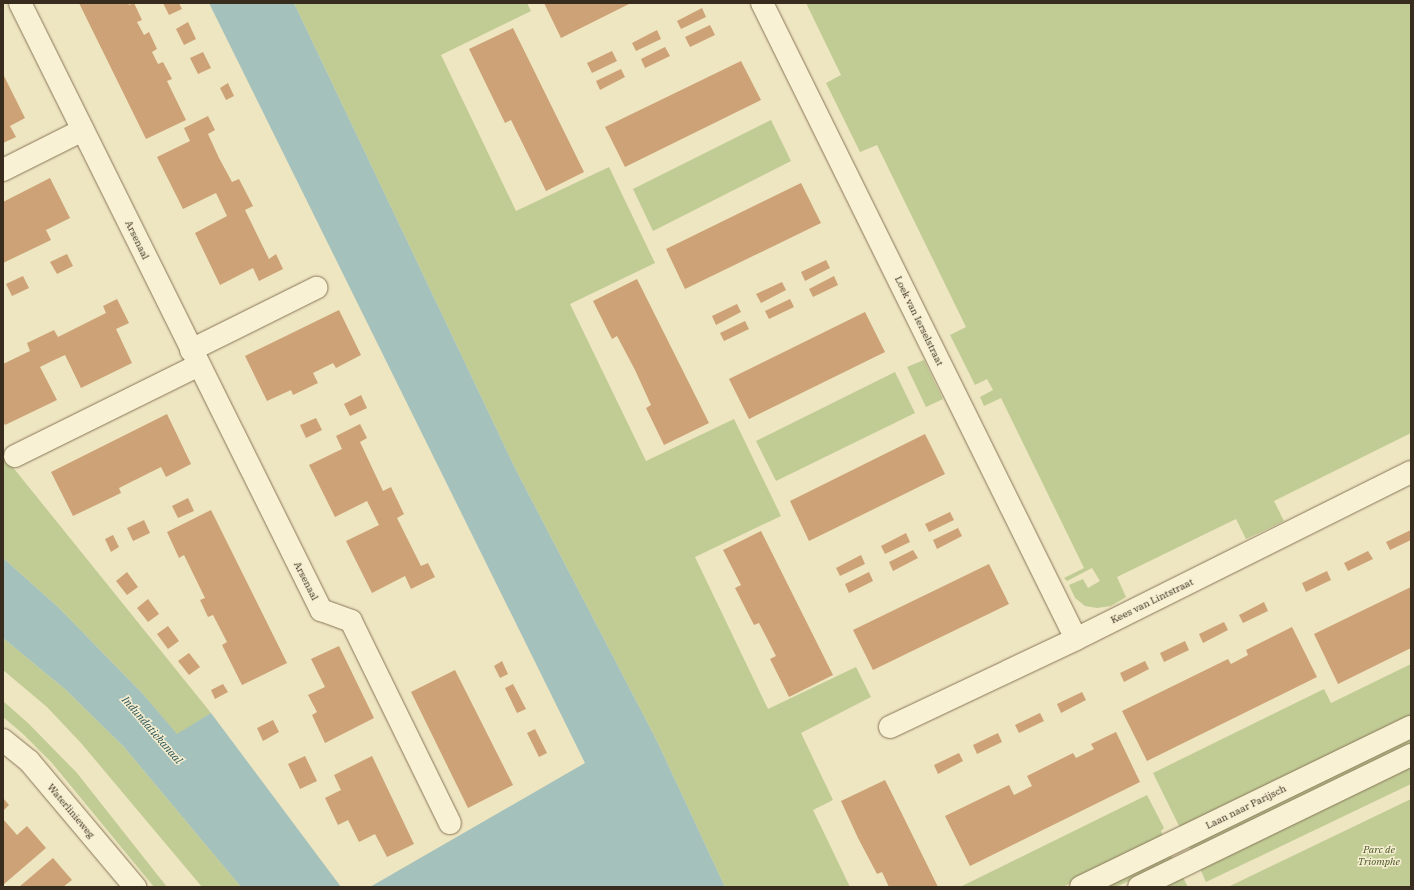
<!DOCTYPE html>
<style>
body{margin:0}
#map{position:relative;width:1414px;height:890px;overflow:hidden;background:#eee5c1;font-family:"IBM Plex Serif",serif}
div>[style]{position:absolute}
.green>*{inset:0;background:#c1cc95}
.water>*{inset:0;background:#a4c1bb}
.building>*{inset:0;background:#cda276}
.roads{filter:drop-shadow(0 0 1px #887658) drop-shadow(0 0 1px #887658)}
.minor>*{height:22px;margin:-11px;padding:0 11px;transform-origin:11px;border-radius:11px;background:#f9f1d4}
span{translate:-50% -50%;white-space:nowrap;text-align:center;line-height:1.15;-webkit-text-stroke:3px #f6eed1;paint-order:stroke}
.street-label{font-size:10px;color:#372c1d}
.park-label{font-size:10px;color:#435423;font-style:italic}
.water-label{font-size:11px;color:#2c5657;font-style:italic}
.frame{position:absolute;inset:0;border:4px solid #372c1d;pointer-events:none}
</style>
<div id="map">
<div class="green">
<i style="clip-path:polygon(294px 3px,527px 3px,531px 11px,441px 55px,516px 211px,609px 167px,655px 263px,570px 304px,646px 461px,734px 419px,781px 516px,695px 557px,768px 709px,856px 667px,871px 697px,801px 733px,833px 800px,813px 810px,850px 887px,725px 887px,657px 741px,516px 470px)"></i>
<i style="clip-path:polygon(806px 3px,1411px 3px,1411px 433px,1274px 501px,1284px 521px,1246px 539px,1236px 519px,1117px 577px,1126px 597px,1111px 606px,1097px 608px,1085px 606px,1075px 598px,1069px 585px,1083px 579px,1088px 588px,1100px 581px,1092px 568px,1067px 581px,1064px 578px,1084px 568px,1001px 398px,984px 406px,980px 397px,993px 390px,987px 379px,975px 385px,950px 335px,966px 327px,877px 145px,860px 152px,826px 83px,841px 75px)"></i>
<i style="clip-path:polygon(771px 120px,791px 161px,653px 231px,633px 189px)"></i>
<i style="clip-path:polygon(924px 360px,943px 399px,926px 407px,907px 367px)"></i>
<i style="clip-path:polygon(895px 372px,915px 413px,776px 481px,756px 441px)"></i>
<i style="clip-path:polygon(3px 455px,211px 713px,177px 735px,142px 693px,58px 607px,3px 558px)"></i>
<i style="clip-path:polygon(3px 638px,66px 690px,124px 747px,241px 887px,202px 887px,81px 743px,47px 707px,3px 670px)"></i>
<i style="clip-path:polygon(1411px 664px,1411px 720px,1181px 830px,1153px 773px,1324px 689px,1331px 703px)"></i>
<i style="clip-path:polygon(3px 701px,28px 723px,77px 773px,167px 887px,154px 887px,52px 763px,22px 733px,3px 717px)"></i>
<i style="clip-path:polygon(1411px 738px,1411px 746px,1192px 851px,1188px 845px)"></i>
<i style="clip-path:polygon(1411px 764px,1411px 784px,1206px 882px,1199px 866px)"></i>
<i style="clip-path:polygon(1147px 795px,1164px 828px,1161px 831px,1164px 839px,1063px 887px,960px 887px)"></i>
<i style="clip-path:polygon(1411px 799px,1411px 887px,1228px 887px)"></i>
<i style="clip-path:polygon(1170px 854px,1174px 860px,1116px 887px,1101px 887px)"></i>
<i style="clip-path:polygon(1181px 874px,1188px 887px,1154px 887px)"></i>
</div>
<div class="water">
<i style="clip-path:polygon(209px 3px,294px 3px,516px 470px,657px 741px,725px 887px,370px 887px,585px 763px)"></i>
<i style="clip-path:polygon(3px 558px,58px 607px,142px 693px,177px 734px,211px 713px,341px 887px,241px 887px,124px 747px,66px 690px,3px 638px)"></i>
</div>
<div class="building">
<i style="clip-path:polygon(79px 3px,128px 3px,129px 5px,134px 3px,142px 20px,137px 22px,144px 35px,149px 32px,157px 49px,152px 52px,158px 64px,163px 62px,172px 79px,167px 81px,186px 120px,146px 139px)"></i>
<i style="clip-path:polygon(163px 3px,179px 3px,182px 9px,169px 15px)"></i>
<i style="clip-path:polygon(544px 3px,631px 3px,561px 38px)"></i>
<i style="clip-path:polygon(702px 8px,706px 17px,681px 29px,677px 21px)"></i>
<i style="clip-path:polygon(188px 22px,196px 39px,184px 45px,176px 29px)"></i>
<i style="clip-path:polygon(710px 25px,715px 35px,690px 47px,685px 37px)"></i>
<i style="clip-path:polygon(513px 28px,584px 172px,546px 191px,511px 120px,505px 123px,469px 49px)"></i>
<i style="clip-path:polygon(657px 30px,661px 39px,636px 51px,632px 43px)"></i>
<i style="clip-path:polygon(665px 47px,670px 56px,645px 68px,641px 59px)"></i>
<i style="clip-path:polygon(612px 51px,617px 61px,592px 73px,587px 63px)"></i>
<i style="clip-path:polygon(203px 52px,211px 68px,198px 74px,190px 58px)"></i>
<i style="clip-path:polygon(741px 61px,761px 100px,625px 167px,605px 127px)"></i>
<i style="clip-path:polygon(621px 69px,625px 77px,600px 90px,596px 81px)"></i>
<i style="clip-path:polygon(4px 76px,25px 118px,10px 126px,16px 137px,3px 143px)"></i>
<i style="clip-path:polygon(228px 83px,234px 96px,226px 100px,220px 88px)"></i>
<i style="clip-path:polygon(208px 116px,215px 130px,208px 134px,219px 158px,232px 182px,239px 179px,253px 206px,245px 210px,269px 259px,276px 254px,283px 269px,259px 281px,253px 268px,220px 285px,195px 233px,227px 216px,216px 193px,183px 209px,157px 157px,190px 141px,184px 128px)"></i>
<i style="clip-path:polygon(50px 178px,70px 218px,46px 230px,51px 240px,3px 263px,3px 202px)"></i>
<i style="clip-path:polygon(801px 183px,821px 223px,685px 289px,666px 249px)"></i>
<i style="clip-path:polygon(67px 254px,73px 266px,57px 274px,50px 262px)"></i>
<i style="clip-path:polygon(826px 260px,830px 268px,805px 281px,801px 272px)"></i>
<i style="clip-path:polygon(23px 276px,29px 288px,12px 296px,6px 284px)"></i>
<i style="clip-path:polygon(834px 276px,838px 285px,813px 297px,809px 289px)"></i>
<i style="clip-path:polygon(637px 279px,709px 423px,664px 445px,646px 408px,651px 405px,635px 370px,617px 336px,612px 339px,593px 301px)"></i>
<i style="clip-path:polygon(782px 282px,786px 290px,761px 303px,756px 294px)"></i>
<i style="clip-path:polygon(117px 299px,129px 323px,116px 329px,132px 363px,81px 388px,65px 355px,52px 361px,40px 367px,57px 400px,5px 425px,3px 422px,3px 364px,30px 351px,27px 343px,54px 330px,58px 337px,106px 313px,103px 306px)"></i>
<i style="clip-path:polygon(790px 299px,794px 307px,769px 319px,765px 311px)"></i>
<i style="clip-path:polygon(737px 304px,741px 312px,716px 325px,712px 316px)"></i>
<i style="clip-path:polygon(339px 310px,361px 355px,336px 368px,333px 363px,313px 373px,318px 383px,293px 395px,291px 390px,267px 401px,245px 356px)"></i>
<i style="clip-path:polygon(865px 312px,885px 352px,749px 419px,729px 379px)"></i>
<i style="clip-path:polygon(745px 321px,749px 329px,724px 341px,720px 333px)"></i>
<i style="clip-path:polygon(361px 395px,367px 408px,350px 416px,344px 404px)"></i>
<i style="clip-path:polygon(167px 414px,191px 464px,166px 477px,161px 467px,119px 488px,121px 493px,73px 516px,51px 472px)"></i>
<i style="clip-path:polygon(316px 418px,322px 430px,306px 438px,300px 425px)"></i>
<i style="clip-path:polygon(360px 424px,367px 438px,360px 442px,383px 491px,391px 487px,404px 514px,397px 518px,421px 566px,428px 563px,435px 577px,411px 589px,405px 576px,372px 593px,346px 541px,379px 525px,367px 501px,335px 517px,309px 465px,342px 449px,336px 436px)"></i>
<i style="clip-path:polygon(925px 434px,945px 474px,809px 541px,790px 501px)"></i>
<i style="clip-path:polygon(188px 498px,194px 511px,178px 518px,172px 506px)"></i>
<i style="clip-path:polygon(211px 510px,287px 663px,242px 685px,222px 645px,227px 642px,213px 615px,208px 617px,200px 600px,205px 598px,184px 555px,179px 558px,167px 532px)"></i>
<i style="clip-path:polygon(950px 512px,954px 520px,929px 532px,925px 524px)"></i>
<i style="clip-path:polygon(144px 520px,150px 533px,133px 541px,127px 528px)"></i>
<i style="clip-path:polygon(958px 528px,962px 536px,937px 549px,933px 540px)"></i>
<i style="clip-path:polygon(1411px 530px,1411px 540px,1390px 550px,1386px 542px)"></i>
<i style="clip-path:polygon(761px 531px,833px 675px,789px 697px,770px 659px,776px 656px,759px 623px,754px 625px,735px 588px,741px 585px,723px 550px)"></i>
<i style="clip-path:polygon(906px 533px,910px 542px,885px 554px,881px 546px)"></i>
<i style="clip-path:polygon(113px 535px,119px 547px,111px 552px,105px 539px)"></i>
<i style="clip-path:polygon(913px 550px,918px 558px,893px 571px,889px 562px)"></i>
<i style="clip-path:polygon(1368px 551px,1373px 559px,1348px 571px,1344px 563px)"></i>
<i style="clip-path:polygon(861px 555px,865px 564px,840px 576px,836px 568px)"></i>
<i style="clip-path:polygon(989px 564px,1009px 604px,873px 670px,853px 630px)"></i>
<i style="clip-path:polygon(1327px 571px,1331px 580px,1306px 592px,1302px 583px)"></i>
<i style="clip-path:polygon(127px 572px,138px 587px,127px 595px,116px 581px)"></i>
<i style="clip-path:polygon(869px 572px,873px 581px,849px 593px,845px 584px)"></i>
<i style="clip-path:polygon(1411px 587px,1411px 648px,1338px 684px,1314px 634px)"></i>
<i style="clip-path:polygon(148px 599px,159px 614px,148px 622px,137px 608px)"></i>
<i style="clip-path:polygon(1264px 602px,1268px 611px,1243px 623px,1239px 615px)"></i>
<i style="clip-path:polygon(1224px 622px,1228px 630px,1203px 643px,1199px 634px)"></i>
<i style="clip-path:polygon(168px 626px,179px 641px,168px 649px,157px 634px)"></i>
<i style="clip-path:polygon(1292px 627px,1317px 677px,1147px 761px,1122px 711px,1228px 659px,1231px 664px,1248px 655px,1246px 650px)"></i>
<i style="clip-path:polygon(1185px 641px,1189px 650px,1164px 662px,1160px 653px)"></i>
<i style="clip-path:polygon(339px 646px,374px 718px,325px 743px,312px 715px,317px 712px,308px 695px,325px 687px,311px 659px)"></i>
<i style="clip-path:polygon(189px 653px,200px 667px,189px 675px,178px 661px)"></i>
<i style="clip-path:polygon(502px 661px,508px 674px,500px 678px,494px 666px)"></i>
<i style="clip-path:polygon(1145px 661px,1149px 669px,1124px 682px,1120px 673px)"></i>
<i style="clip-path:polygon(455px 670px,513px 785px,468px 808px,411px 692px)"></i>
<i style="clip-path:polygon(223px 684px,228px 692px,215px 699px,211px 690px)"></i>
<i style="clip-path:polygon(513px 684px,526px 709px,517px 713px,505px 688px)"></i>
<i style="clip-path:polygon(1082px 692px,1086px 700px,1061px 713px,1057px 704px)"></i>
<i style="clip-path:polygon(1040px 713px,1044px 721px,1019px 733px,1015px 725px)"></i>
<i style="clip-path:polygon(273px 720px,279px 732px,263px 741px,257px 728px)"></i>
<i style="clip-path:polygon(535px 729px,547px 753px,539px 757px,527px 733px)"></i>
<i style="clip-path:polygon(1116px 732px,1140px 782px,970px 866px,945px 816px,1009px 785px,1014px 795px,1032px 786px,1027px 776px,1073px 753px,1076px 758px,1094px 749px,1091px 744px)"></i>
<i style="clip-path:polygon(998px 733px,1002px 742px,977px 754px,973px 745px)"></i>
<i style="clip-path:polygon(959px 753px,963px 761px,938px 774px,934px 765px)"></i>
<i style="clip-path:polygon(305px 756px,317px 781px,300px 789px,288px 764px)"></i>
<i style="clip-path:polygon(372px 756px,414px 844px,387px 857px,375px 834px,359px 842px,348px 820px,338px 825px,325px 798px,341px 790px,334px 775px)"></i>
<i style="clip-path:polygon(885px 780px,903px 816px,938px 887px,889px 887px,882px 872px,877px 874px,858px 838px,841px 801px)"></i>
<i style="clip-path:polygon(3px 798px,9px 805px,3px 811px)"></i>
<i style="clip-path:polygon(3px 819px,17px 835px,27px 826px,46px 848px,3px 885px)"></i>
<i style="clip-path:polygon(53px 858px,72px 880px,63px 887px,19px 887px)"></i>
</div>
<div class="roads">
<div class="minor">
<i style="left:20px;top:3px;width:678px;rotate:63.62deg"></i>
<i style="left:321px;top:610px;width:32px;rotate:20deg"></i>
<i style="left:351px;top:621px;width:225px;rotate:63.9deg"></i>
<i style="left:762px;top:3px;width:709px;rotate:63.72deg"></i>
<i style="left:3px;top:170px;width:89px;rotate:-26.6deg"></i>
<i style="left:191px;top:350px;width:140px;rotate:-26.4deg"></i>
<i style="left:15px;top:456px;width:205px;rotate:-26.3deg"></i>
<i style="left:890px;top:727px;width:206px;rotate:-25.3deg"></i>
<i style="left:1076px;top:639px;width:374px;rotate:-26.5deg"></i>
<i style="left:3px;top:740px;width:33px;rotate:39deg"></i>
<i style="left:29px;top:761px;width:165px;rotate:49.9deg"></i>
<i style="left:1081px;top:887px;width:367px;rotate:-25.9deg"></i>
<i style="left:1139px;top:887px;width:302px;rotate:-25.9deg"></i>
</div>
</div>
<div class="street-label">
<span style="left:137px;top:240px;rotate:64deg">Arsenaal</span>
<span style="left:919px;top:321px;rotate:64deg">Loek van Ierselstraat</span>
<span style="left:306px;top:581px;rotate:63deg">Arsenaal</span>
<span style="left:1152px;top:601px;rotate:-26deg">Kees van Lintstraat</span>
<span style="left:1246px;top:807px;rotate:-26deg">Laan naar Parijsch</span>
<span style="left:71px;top:811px;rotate:50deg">Waterlinieweg</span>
</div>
<div class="park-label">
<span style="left:1379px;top:855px">Parc de<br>Triomphe</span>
</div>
<div class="water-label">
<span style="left:152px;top:730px;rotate:49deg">Indundatiekanaal</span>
</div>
<div class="frame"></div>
</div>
